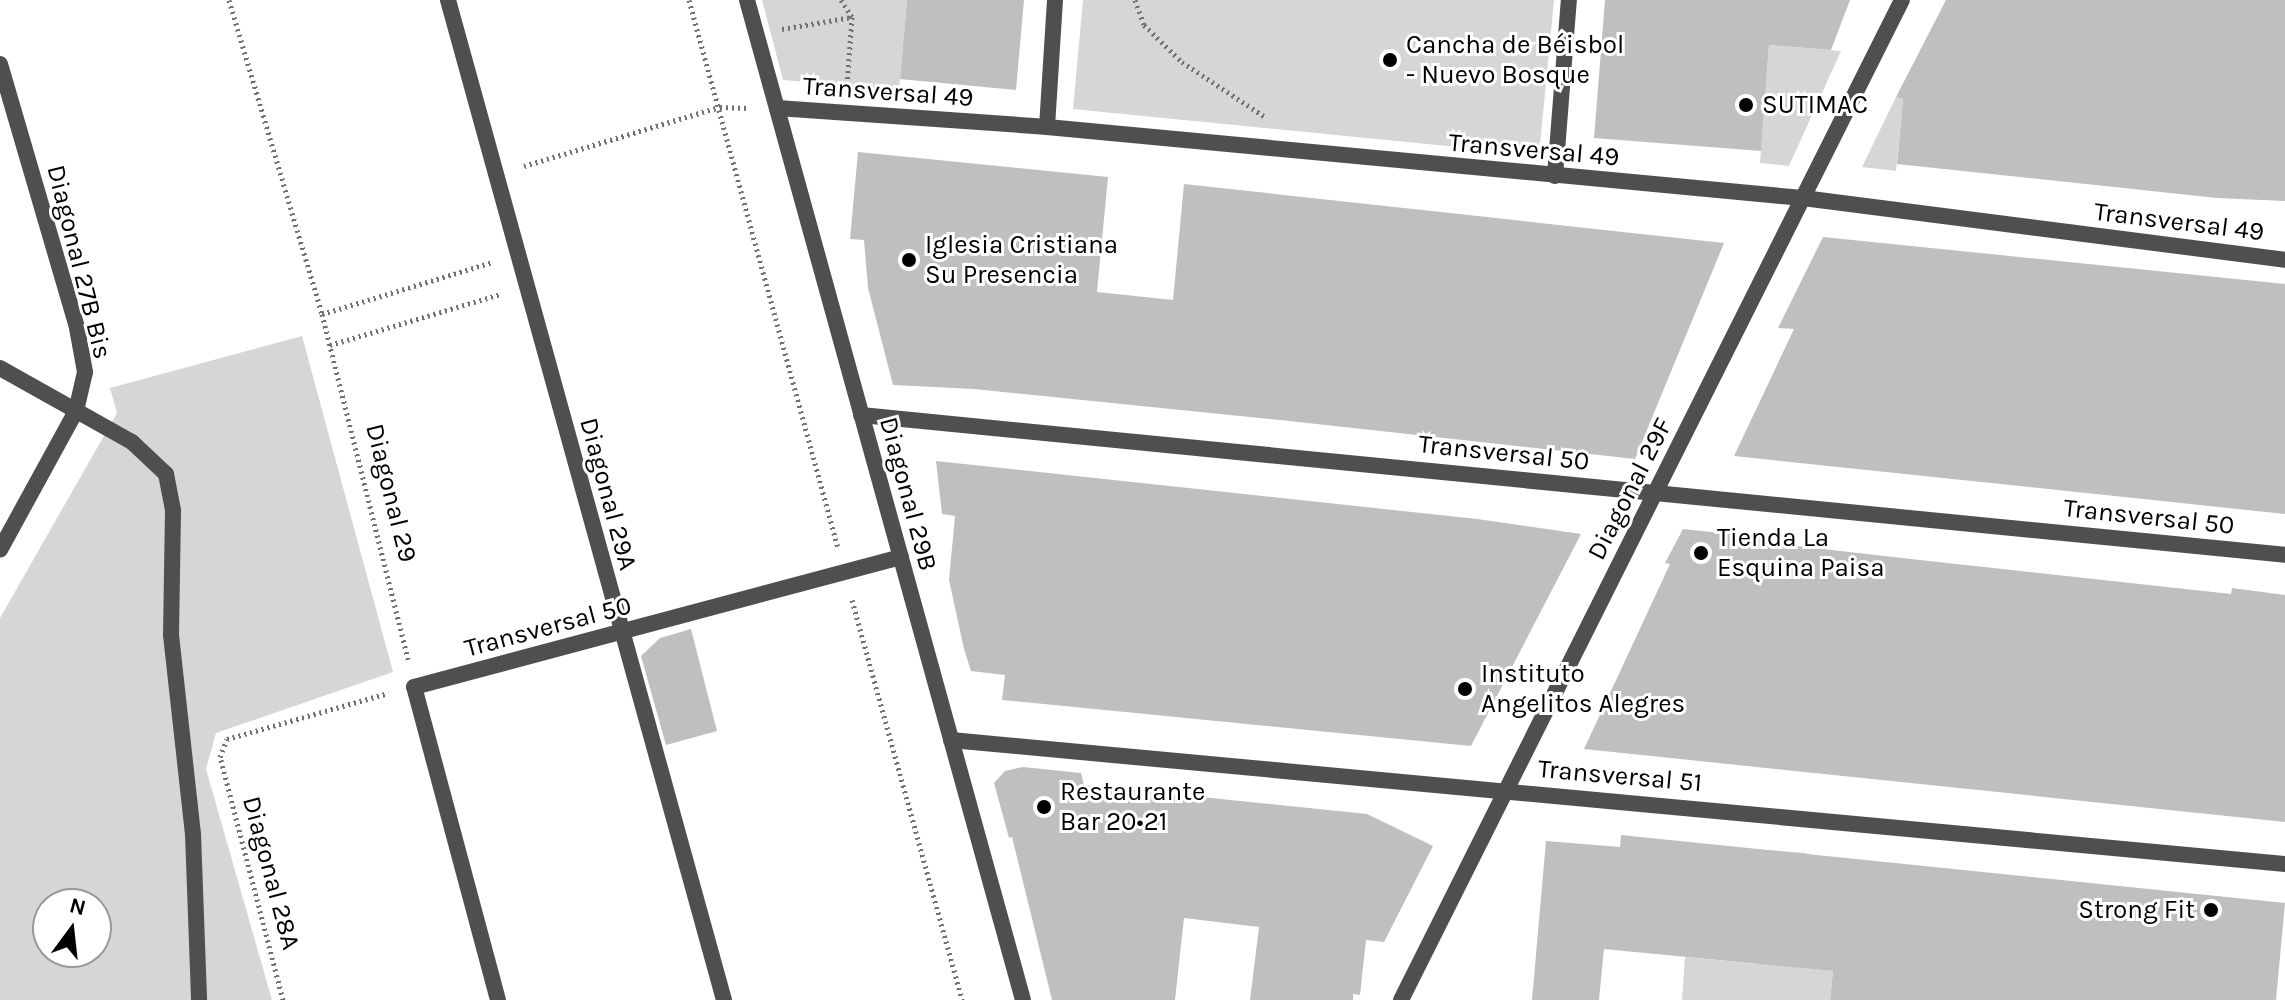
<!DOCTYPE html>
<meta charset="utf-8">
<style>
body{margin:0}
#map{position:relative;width:2285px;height:1000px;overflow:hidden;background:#fff;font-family:Karla,sans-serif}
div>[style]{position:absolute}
.green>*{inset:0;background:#d6d6d6}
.building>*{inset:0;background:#bfbfbf}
.path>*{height:5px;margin-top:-2.5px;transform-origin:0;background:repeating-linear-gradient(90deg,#717171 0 2px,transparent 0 6px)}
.minor>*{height:16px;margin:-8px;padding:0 8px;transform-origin:8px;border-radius:8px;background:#4f4f4f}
.tertiary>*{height:16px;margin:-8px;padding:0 8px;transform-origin:8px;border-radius:8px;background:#4f4f4f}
.dots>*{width:22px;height:22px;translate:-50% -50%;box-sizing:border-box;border:4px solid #fff;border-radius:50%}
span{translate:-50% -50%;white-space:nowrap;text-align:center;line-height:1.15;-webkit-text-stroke:6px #fff;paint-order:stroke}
.poi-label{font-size:26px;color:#000}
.left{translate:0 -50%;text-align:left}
.right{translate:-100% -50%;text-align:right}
.street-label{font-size:26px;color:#000}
.north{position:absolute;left:32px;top:888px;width:80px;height:80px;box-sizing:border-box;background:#fff;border:2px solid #999;border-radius:50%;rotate:15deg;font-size:22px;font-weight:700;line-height:32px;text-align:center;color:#000}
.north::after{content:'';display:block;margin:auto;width:28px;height:36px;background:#000;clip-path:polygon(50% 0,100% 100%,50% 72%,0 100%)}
</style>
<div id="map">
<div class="green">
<i style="clip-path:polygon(762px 0,907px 0,899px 90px,783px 80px)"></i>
<i style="clip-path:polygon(1083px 0,1554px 0,1539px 155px,1073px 109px)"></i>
<i style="clip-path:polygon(1769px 45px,1841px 51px,1789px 166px,1760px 163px)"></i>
<i style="clip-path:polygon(1896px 97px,1903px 99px,1896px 171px,1862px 167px)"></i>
<i style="clip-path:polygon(evenodd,302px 336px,393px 672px,216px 733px,206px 769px,272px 1000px,0 1000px,0 618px,117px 413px,110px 388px,302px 336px,48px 904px,96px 904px,96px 952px,48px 952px,48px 904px)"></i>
<i style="clip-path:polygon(1769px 850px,1806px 853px,1795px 967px,1833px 971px,1830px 1000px,1682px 1000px,1685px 957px,1757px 964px)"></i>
</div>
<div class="building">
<i style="clip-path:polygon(907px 0,1024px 0,1016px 90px,900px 79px)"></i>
<i style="clip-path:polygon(1605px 0,1850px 0,1831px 50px,1769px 45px,1761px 151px,1594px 138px)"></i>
<i style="clip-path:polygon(1946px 0,2285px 0,2285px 201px,2217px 198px,1897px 164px,1903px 99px,1896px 97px)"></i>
<i style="clip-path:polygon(858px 152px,1108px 177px,1097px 292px,1173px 300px,1184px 184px,1724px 243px,1635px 459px,1280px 420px,974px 389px,893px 385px,868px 288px,864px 240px,850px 239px)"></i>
<i style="clip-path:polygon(1823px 237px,2285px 284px,2285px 514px,1734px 456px,1794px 329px,1778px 328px)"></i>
<i style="clip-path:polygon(936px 461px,1477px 519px,1581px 534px,1471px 746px,1002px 700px,1005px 675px,971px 671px,964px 649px,949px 580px,955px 516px,942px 514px)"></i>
<i style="clip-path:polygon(1683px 529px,1768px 538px,1768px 543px,1911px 559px,2231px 594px,2232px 588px,2285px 595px,2285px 822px,1584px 749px,1670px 564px,1665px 563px)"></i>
<i style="clip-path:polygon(691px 629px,717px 731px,666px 745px,641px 656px,660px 638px)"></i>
<i style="clip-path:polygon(1023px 767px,1081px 773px,1084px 785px,1367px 814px,1433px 846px,1384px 942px,1366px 940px,1360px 995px,1353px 994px,1353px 1000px,1250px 1000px,1259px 927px,1184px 918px,1175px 1000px,1052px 1000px,1012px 837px,1009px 838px,994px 783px,1005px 771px)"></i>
<i style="clip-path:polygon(1621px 835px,2285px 903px,2276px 1000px,1830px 1000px,1833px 971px,1604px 949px,1599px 1000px,1532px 1000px,1546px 841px,1620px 847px)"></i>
</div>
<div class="path">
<i style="left:229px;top:0;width:327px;rotate:73.5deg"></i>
<i style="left:322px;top:314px;width:356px;rotate:76deg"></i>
<i style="left:689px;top:0;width:568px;rotate:74.79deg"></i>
<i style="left:841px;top:0;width:20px;rotate:57deg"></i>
<i style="left:852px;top:17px;width:70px;rotate:94.1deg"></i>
<i style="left:1135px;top:0;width:27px;rotate:70deg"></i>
<i style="left:1144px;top:25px;width:53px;rotate:44.2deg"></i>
<i style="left:1182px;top:62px;width:100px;rotate:33.5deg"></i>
<i style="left:782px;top:29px;width:71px;rotate:-9.7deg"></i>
<i style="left:524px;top:166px;width:205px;rotate:-16.8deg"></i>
<i style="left:720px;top:107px;width:29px;rotate:2deg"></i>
<i style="left:322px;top:314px;width:179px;rotate:-16.9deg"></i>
<i style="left:330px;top:345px;width:178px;rotate:-16.6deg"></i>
<i style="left:852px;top:600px;width:415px;rotate:74.6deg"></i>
<i style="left:283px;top:1000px;width:251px;rotate:-104.5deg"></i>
<i style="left:220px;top:757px;width:19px;rotate:-69deg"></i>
<i style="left:227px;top:739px;width:168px;rotate:-15.9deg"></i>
</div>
<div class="minor">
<i style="left:448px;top:0;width:1037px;rotate:74.57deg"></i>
<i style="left:777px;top:108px;width:271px;rotate:4deg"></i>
<i style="left:1047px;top:127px;width:759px;rotate:5.37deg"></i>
<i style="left:1803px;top:198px;width:486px;rotate:7.3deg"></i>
<i style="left:1047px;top:127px;width:127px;rotate:-86.4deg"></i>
<i style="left:1555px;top:176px;width:177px;rotate:-85.5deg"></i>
<i style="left:0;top:368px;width:151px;rotate:29.3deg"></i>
<i style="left:132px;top:442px;width:47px;rotate:43.3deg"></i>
<i style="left:166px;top:474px;width:37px;rotate:79deg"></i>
<i style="left:173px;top:510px;width:125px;rotate:90.9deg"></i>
<i style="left:171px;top:635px;width:200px;rotate:83.7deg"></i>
<i style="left:193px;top:834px;width:166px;rotate:87.9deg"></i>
<i style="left:861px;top:415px;width:1431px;rotate:5.61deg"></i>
<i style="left:951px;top:740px;width:1340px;rotate:5.31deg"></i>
<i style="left:498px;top:1000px;width:324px;rotate:-105deg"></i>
<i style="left:414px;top:687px;width:504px;rotate:-14.95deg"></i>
</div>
<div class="tertiary">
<i style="left:747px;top:0;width:1037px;rotate:74.57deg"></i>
<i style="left:0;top:64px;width:275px;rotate:73.7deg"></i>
<i style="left:77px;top:328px;width:45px;rotate:79.7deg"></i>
<i style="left:85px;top:372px;width:40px;rotate:103deg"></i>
<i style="left:76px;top:411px;width:158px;rotate:118.7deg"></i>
<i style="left:1401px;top:1000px;width:1118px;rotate:-63.39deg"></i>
</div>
<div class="dots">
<i style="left:1390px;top:60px;background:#000"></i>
<i style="left:1746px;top:105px;background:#000"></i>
<i style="left:909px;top:260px;background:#000"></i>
<i style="left:1701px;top:553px;background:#000"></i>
<i style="left:1465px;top:689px;background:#000"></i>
<i style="left:1044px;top:807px;background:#000"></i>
<i style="left:2211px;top:910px;background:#000"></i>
</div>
<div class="poi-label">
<span class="left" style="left:1406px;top:60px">Cancha de Béisbol<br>- Nuevo Bosque</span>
<span class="left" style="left:1762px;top:105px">SUTIMAC</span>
<span class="left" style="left:925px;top:260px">Iglesia Cristiana<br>Su Presencia</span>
<span class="left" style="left:1717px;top:553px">Tienda La<br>Esquina Paisa</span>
<span class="left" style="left:1481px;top:689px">Instituto<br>Angelitos Alegres</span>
<span class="left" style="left:1060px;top:807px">Restaurante<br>Bar 20•21</span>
<span class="right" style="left:2195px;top:910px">Strong Fit</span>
</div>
<div class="street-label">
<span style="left:888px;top:92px;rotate:4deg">Transversal 49</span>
<span style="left:1534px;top:150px;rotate:5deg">Transversal 49</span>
<span style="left:2179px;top:222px;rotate:7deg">Transversal 49</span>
<span style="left:79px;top:262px;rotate:76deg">Diagonal 27B Bis</span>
<span style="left:1504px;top:453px;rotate:6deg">Transversal 50</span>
<span style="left:1630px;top:489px;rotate:-63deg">Diagonal 29F</span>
<span style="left:391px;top:493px;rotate:76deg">Diagonal 29</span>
<span style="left:608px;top:494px;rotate:75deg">Diagonal 29A</span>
<span style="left:908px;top:494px;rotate:75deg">Diagonal 29B</span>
<span style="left:2149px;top:517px;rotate:6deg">Transversal 50</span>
<span style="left:548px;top:627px;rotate:-15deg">Transversal 50</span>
<span style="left:1620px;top:776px;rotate:5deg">Transversal 51</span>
<span style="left:271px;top:873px;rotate:75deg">Diagonal 28A</span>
</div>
<div class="north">N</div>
</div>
